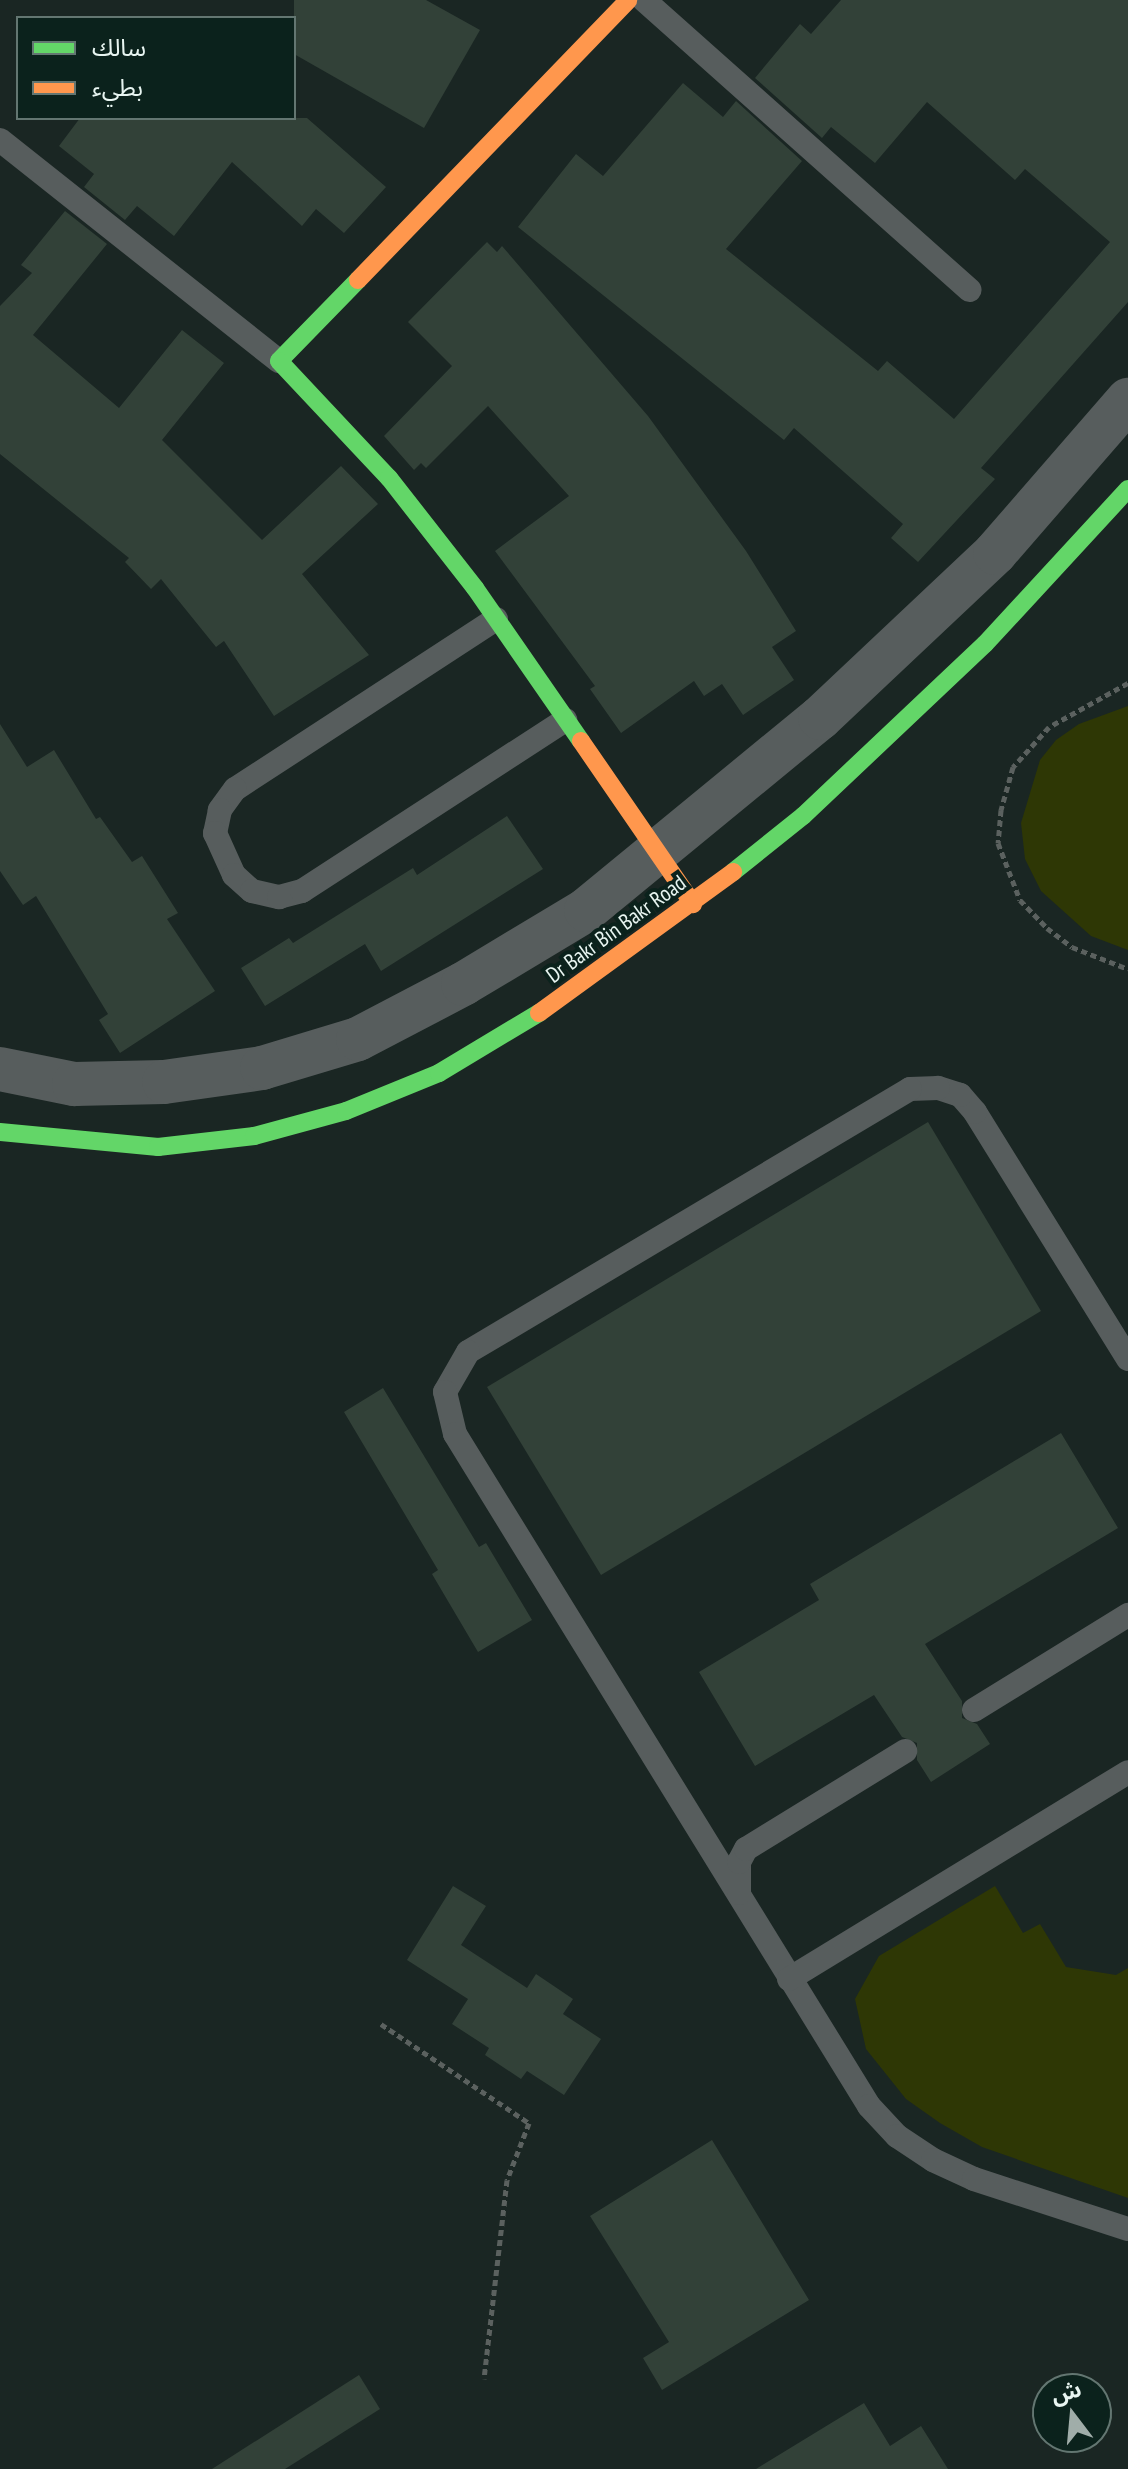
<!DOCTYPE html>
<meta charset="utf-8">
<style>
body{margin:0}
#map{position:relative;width:1128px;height:2469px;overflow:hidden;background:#1a2623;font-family:"PT Sans Narrow","Noto Sans Arabic",sans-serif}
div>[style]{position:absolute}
.green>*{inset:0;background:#2e3705}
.building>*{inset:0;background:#324138}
.path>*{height:5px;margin-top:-2.5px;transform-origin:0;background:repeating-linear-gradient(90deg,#5b615f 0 6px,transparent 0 10px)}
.lane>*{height:24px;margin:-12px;padding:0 12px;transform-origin:12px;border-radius:12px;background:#575d5d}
.street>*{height:44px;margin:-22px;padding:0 22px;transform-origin:22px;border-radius:22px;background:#575d5d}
.fast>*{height:18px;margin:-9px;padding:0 9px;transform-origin:9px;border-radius:9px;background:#63d668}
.slow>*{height:18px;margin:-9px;padding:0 9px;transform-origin:9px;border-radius:9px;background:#ff974d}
span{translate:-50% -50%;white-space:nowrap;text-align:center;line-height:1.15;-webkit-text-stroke:8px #0b221c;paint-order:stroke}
.street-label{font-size:22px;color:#e8f5f1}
.legend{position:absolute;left:16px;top:16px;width:280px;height:104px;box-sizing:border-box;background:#0b221c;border:2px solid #637671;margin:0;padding:10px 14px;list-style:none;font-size:24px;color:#e8f5f1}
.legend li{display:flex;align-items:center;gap:16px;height:40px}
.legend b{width:40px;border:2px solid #637671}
.north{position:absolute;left:1032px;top:2373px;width:80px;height:80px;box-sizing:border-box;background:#0b221c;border:2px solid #637671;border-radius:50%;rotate:344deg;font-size:22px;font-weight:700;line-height:32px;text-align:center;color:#e8f5f1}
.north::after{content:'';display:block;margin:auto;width:28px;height:36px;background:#a0ada9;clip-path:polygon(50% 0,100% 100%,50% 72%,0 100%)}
</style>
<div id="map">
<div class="green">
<i style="clip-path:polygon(1128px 706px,1128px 950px,1091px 936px,1041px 891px,1025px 859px,1021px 823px,1040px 760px,1056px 740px,1079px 724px)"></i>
<i style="clip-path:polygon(995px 1886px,1023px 1933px,1040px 1924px,1066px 1967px,1116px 1975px,1128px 1968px,1128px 2198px,982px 2147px,940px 2123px,906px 2099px,866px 2049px,855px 1999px,879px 1956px)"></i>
</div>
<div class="building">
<i style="clip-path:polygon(294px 0,426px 0,480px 30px,424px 128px,294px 54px)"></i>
<i style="clip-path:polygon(841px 0,1128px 0,1128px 302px,981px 468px,995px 479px,918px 562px,891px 538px,903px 524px,794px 428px,784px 440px,518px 227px,576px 154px,603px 176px,683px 83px,723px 117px,736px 101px,802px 161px,726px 249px,878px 371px,887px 361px,954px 419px,1110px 242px,1025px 169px,1015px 180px,927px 102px,875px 163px,831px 127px,822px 138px,755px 78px,800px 24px,811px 34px)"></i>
<i style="clip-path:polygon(80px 118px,307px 118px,386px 187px,344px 233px,316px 209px,302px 226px,232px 162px,174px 236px,137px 206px,125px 220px,84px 187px,94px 174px,59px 146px)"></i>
<i style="clip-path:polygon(65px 211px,107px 244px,33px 335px,119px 408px,182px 330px,224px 363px,162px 440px,262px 540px,341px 466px,378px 504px,302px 574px,369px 655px,274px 716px,224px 641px,216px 647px,161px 579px,151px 589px,125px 562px,129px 558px,0 454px,0 306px,32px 273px,21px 265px)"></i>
<i style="clip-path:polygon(487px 242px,497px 252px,502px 246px,648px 416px,746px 551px,796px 631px,772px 647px,794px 680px,743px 715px,722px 684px,704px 696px,694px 681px,621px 733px,590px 689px,595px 686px,495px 551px,569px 496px,488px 406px,426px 468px,421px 463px,414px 470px,384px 436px,452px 366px,408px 322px)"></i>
<i style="clip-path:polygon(0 724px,27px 767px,54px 750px,96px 819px,100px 817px,132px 862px,142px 856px,178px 913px,167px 919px,215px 991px,120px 1053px,99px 1020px,108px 1014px,36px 896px,23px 905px,0 871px)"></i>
<i style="clip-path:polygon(507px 816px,543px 869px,381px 971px,365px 944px,265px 1006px,241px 968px,289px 938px,293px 943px,413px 868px,417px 875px)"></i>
<i style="clip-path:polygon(928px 1122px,1041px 1311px,601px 1575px,487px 1387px)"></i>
<i style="clip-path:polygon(383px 1388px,479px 1547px,486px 1543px,532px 1620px,478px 1652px,432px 1574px,438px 1570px,344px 1412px)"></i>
<i style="clip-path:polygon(1061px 1433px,1118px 1528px,925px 1644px,962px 1701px,962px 1718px,977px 1724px,990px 1744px,931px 1782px,917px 1760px,917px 1743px,902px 1737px,874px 1695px,755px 1766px,699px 1672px,819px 1600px,810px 1584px)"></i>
<i style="clip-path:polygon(453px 1886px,486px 1906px,461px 1945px,527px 1988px,536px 1974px,573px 1999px,563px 2014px,601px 2039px,564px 2095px,527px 2071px,521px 2079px,485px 2055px,489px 2048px,452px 2024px,468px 1999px,407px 1960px)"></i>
<i style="clip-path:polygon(712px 2140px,809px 2300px,662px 2390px,643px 2358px,669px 2342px,590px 2216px)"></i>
<i style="clip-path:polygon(359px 2375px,380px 2409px,285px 2469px,212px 2469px)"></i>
<i style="clip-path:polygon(864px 2403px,890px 2446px,921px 2426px,948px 2469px,756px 2469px)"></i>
</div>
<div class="path">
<i style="left:1128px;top:683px;width:90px;rotate:150.9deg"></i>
<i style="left:1049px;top:727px;width:54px;rotate:132deg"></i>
<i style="left:1013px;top:767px;width:45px;rotate:105.6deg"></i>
<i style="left:1001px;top:810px;width:33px;rotate:95deg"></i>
<i style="left:998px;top:843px;width:61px;rotate:68.9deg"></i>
<i style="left:1020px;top:900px;width:39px;rotate:46deg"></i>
<i style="left:1047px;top:928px;width:31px;rotate:37deg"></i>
<i style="left:1072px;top:947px;width:60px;rotate:21.4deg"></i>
<i style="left:381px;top:2024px;width:178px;rotate:33.8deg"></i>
<i style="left:529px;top:2123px;width:61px;rotate:111.1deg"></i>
<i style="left:507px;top:2180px;width:200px;rotate:96.6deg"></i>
</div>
<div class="lane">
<i style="left:644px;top:0;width:436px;rotate:41.7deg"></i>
<i style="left:0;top:140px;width:356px;rotate:38.4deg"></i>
<i style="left:496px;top:619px;width:311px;rotate:146.9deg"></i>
<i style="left:235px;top:789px;width:26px;rotate:126deg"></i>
<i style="left:220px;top:810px;width:24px;rotate:102deg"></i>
<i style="left:215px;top:833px;width:46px;rotate:65.7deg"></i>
<i style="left:234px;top:875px;width:24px;rotate:42deg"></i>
<i style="left:252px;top:891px;width:28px;rotate:13deg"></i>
<i style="left:279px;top:897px;width:24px;rotate:-15deg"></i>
<i style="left:302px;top:891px;width:314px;rotate:-33deg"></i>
<i style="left:1128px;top:1359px;width:291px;rotate:-121.8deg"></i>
<i style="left:975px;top:1112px;width:23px;rotate:-131deg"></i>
<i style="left:960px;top:1095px;width:23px;rotate:-162deg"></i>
<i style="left:938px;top:1088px;width:28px;rotate:178deg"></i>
<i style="left:910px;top:1089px;width:514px;rotate:149.25deg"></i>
<i style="left:468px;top:1352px;width:46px;rotate:119.9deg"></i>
<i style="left:445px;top:1392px;width:43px;rotate:76.6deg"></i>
<i style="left:455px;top:1434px;width:789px;rotate:58.36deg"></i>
<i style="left:869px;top:2106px;width:41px;rotate:47deg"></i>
<i style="left:897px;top:2136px;width:43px;rotate:33.7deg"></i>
<i style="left:933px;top:2160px;width:45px;rotate:24.9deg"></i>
<i style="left:974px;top:2179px;width:162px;rotate:18deg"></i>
<i style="left:974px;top:1710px;width:181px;rotate:-31.7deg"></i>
<i style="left:739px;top:1893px;width:31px;rotate:-90deg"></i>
<i style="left:739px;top:1862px;width:15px;rotate:-62deg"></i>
<i style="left:746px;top:1849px;width:187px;rotate:-31.6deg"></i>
<i style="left:789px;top:1979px;width:397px;rotate:-31.4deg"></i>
</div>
<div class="street">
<i style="left:0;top:1069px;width:76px;rotate:11.5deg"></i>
<i style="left:74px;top:1084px;width:90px;rotate:-1.3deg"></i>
<i style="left:164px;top:1082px;width:99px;rotate:-8.1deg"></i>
<i style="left:262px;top:1068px;width:100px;rotate:-16.8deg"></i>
<i style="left:358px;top:1039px;width:119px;rotate:-27.6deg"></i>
<i style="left:463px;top:984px;width:144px;rotate:-31deg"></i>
<i style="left:586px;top:910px;width:303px;rotate:-39.4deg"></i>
<i style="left:820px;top:718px;width:241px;rotate:-43.3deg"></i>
<i style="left:995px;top:553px;width:203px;rotate:-49deg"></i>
</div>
<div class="fast">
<i style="left:358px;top:280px;width:113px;rotate:134.3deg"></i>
<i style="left:279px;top:361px;width:161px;rotate:46.8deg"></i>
<i style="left:389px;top:478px;width:140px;rotate:52deg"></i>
<i style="left:475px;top:588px;width:186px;rotate:55.3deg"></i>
<i style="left:733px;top:872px;width:90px;rotate:-38.7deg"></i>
<i style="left:803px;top:816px;width:250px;rotate:-43.4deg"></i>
<i style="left:985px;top:644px;width:211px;rotate:-47.3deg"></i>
<i style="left:0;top:1132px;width:159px;rotate:5.4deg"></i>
<i style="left:158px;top:1147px;width:97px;rotate:-6.5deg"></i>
<i style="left:254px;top:1136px;width:95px;rotate:-15.2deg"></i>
<i style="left:346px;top:1111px;width:100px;rotate:-22.2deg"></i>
<i style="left:439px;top:1073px;width:117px;rotate:-31deg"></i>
</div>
<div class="slow">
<i style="left:358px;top:280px;width:389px;rotate:-46deg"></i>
<i style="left:581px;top:741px;width:198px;rotate:55.5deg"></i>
<i style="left:539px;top:1013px;width:240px;rotate:-36deg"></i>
</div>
<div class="street-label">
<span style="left:616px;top:929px;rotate:-36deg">Dr Bakr Bin Bakr Road</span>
</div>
<ul class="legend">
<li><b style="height:10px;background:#63d668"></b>سالك</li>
<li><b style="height:10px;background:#ff974d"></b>بطيء</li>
</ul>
<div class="north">ش</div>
</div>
